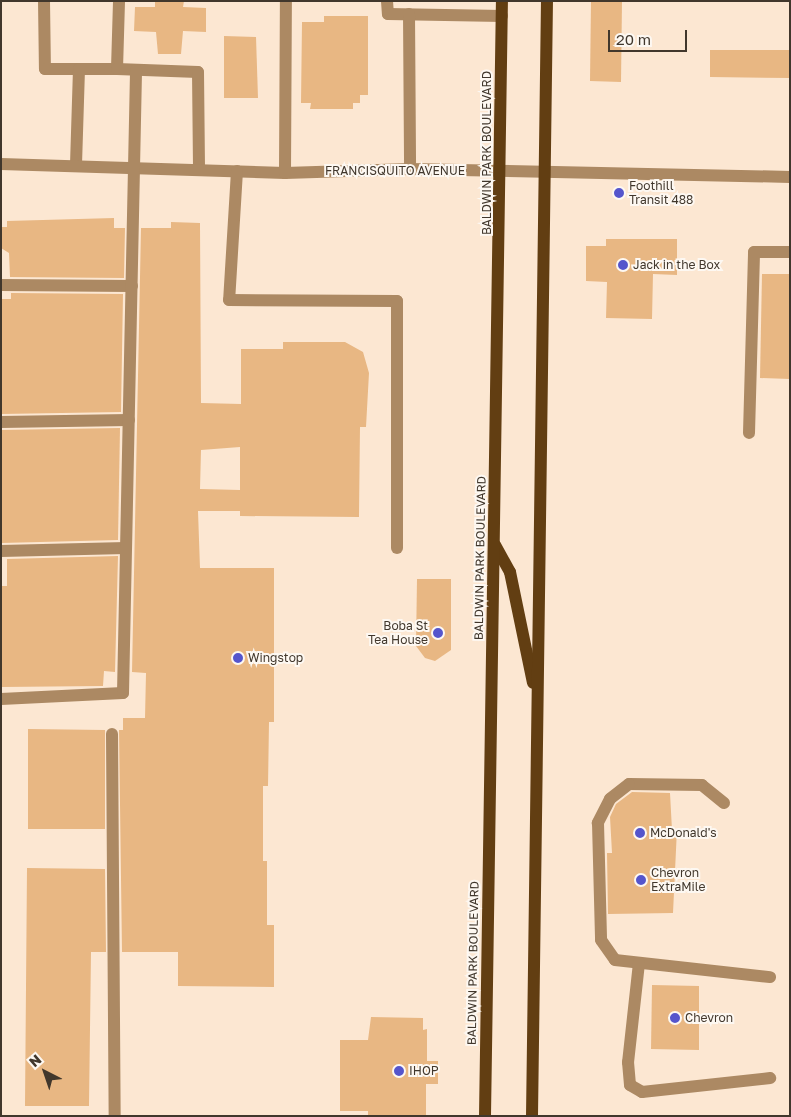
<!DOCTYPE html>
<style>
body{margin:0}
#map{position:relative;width:791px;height:1117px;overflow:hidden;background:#fce7d2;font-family:"Golos Text",sans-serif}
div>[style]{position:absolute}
.building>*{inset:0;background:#e8b783}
.minor>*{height:12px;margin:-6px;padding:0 6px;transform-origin:6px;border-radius:6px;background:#ac8963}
.major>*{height:12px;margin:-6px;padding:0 6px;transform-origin:6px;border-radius:6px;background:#623e12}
.dots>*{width:14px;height:14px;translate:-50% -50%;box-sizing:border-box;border:2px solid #fdf8f2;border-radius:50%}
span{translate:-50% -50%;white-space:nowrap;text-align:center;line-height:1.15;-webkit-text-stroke:4px #fdf8f2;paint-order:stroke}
.street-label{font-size:12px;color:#41372c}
.poi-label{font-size:12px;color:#41372c}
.left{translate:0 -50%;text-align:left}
.right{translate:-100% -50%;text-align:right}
.frame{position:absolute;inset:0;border:2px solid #41372c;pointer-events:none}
.north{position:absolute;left:20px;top:1047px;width:50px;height:50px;-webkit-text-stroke:4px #fdf8f2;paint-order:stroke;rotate:319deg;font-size:14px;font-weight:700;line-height:20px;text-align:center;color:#41372c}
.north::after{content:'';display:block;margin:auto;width:18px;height:22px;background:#41372c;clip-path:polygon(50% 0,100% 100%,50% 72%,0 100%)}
.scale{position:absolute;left:608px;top:30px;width:79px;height:22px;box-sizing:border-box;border:2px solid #41372c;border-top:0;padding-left:6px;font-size:15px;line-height:18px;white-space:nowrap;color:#41372c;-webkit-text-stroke:4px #fdf8f2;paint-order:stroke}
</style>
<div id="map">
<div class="building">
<i style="clip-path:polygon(155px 1px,184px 1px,183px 7px,206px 8px,206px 32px,183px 31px,181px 54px,158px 54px,156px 32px,134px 31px,135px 7px,155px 7px)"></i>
<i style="clip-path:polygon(591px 1px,622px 1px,621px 82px,590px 81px)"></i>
<i style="clip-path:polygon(324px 16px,368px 16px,368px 95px,360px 95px,360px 103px,353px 103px,353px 109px,310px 109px,311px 103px,301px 103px,302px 22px,324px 22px)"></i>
<i style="clip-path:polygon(224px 36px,256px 37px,258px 98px,224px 98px)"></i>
<i style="clip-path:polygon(710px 50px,790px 50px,790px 78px,710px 77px)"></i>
<i style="clip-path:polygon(114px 218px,114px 228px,125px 228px,124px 278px,10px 277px,9px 253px,1px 248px,1px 227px,7px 227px,7px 221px)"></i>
<i style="clip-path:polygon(evenodd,171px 222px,200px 223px,201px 403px,241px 404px,241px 349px,283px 349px,283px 342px,345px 342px,363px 352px,369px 373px,366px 427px,360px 427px,359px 517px,240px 516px,240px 511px,198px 511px,200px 568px,274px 568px,274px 722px,269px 722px,268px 786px,263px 786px,263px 861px,267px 861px,267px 925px,274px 925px,274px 987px,178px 986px,178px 952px,122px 952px,119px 730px,123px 730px,123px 718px,145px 718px,146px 673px,132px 672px,141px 228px,171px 228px,171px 222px,240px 447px,240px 490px,200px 489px,201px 450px,240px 447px)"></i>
<i style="clip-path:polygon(606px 239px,677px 239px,677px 275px,653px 274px,652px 319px,606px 318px,607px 282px,586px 281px,586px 246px,606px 246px)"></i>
<i style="clip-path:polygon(762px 274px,790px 274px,790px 379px,760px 378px)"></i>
<i style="clip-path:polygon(11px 293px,123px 294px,121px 412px,1px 414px,2px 299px,11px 299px)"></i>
<i style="clip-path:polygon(120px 428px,118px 540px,1px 543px,1px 430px)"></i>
<i style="clip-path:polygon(118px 556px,115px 672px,104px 671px,103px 686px,1px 687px,1px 586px,7px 586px,7px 559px)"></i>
<i style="clip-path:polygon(417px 579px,451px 579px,451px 650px,435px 661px,425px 658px,416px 646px)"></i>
<i style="clip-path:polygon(28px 729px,105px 730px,105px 829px,28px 829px)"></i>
<i style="clip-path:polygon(632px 792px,670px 793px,672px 830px,677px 829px,673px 913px,608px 914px,607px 853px,612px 853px,610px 817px,616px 804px)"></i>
<i style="clip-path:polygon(27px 868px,105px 869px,106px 952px,91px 952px,89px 1106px,25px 1106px)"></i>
<i style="clip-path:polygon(652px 985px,699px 986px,699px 1050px,651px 1049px)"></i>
<i style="clip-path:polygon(371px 1017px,423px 1018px,423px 1030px,427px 1029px,427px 1061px,438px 1061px,438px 1084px,426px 1084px,426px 1116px,368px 1116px,368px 1111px,340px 1111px,340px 1040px,368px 1040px)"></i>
</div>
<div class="minor">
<i style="left:44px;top:1px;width:68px;rotate:89.2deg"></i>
<i style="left:45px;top:69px;width:34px"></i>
<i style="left:79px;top:69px;width:94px;rotate:91.8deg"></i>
<i style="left:387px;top:1px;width:13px;rotate:86deg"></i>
<i style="left:388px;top:14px;width:114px;rotate:1deg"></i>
<i style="left:409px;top:14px;width:155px;rotate:89.6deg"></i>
<i style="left:79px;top:69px;width:38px"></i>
<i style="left:117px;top:69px;width:68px;rotate:-88.3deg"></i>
<i style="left:117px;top:69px;width:81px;rotate:2.1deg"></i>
<i style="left:198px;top:72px;width:97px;rotate:89.4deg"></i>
<i style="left:1px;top:164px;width:284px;rotate:1.8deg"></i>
<i style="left:285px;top:173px;width:125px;rotate:-1.8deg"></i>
<i style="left:410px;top:169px;width:380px;rotate:1.2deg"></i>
<i style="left:237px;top:171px;width:129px;rotate:93.5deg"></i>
<i style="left:229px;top:300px;width:168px;rotate:0.3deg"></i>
<i style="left:397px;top:301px;width:247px;rotate:90deg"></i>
<i style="left:285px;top:173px;width:172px;rotate:-89.7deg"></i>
<i style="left:1px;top:285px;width:131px;rotate:0.4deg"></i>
<i style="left:1px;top:422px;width:128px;rotate:-0.9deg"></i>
<i style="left:749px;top:433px;width:181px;rotate:-88.4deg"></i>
<i style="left:754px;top:252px;width:36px"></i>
<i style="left:1px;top:551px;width:125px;rotate:-1.4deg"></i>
<i style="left:1px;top:699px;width:122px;rotate:-2.8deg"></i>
<i style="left:123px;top:693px;width:623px;rotate:-88.8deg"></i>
<i style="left:112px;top:734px;width:382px;rotate:89.6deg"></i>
<i style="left:724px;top:803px;width:28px;rotate:-141deg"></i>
<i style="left:702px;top:785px;width:73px;rotate:-179.2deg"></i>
<i style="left:629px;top:784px;width:24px;rotate:142deg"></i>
<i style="left:610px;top:799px;width:27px;rotate:117deg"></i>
<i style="left:598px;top:823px;width:117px;rotate:88.5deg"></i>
<i style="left:601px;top:940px;width:24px;rotate:55deg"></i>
<i style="left:615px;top:960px;width:156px;rotate:6.3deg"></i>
<i style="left:639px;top:963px;width:100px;rotate:96.3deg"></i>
<i style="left:628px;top:1062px;width:23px;rotate:85deg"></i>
<i style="left:630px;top:1085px;width:14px;rotate:30deg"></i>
<i style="left:642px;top:1092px;width:129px;rotate:-6.2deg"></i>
</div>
<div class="major">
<i style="left:495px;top:545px;width:31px;rotate:61deg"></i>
<i style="left:510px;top:572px;width:113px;rotate:78.3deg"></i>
<i style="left:485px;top:1116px;width:1115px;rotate:-89.13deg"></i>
<i style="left:532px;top:1116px;width:1115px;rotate:-89.23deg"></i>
</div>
<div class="dots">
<i style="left:619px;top:193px;background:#55c"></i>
<i style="left:623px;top:265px;background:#55c"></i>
<i style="left:438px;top:633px;background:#55c"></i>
<i style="left:238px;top:658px;background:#55c"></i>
<i style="left:640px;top:833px;background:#55c"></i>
<i style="left:641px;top:880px;background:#55c"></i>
<i style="left:675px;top:1018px;background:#55c"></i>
<i style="left:399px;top:1071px;background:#55c"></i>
</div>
<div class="street-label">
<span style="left:487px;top:153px;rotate:-90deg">BALDWIN PARK BOULEVARD</span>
<span style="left:395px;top:171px">FRANCISQUITO AVENUE</span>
<span style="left:480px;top:558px;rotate:-89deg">BALDWIN PARK BOULEVARD</span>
<span style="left:473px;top:963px;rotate:-89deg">BALDWIN PARK BOULEVARD</span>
</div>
<div class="poi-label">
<span class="left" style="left:629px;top:193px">Foothill<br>Transit 488</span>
<span class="left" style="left:633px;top:265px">Jack in the Box</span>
<span class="right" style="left:428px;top:633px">Boba St<br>Tea House</span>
<span class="left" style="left:248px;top:658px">Wingstop</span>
<span class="left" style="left:650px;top:833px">McDonald's</span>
<span class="left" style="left:651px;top:880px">Chevron<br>ExtraMile</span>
<span class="left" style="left:685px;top:1018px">Chevron</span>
<span class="left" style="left:409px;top:1071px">IHOP</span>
</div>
<div class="frame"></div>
<div class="north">N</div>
<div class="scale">20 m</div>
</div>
